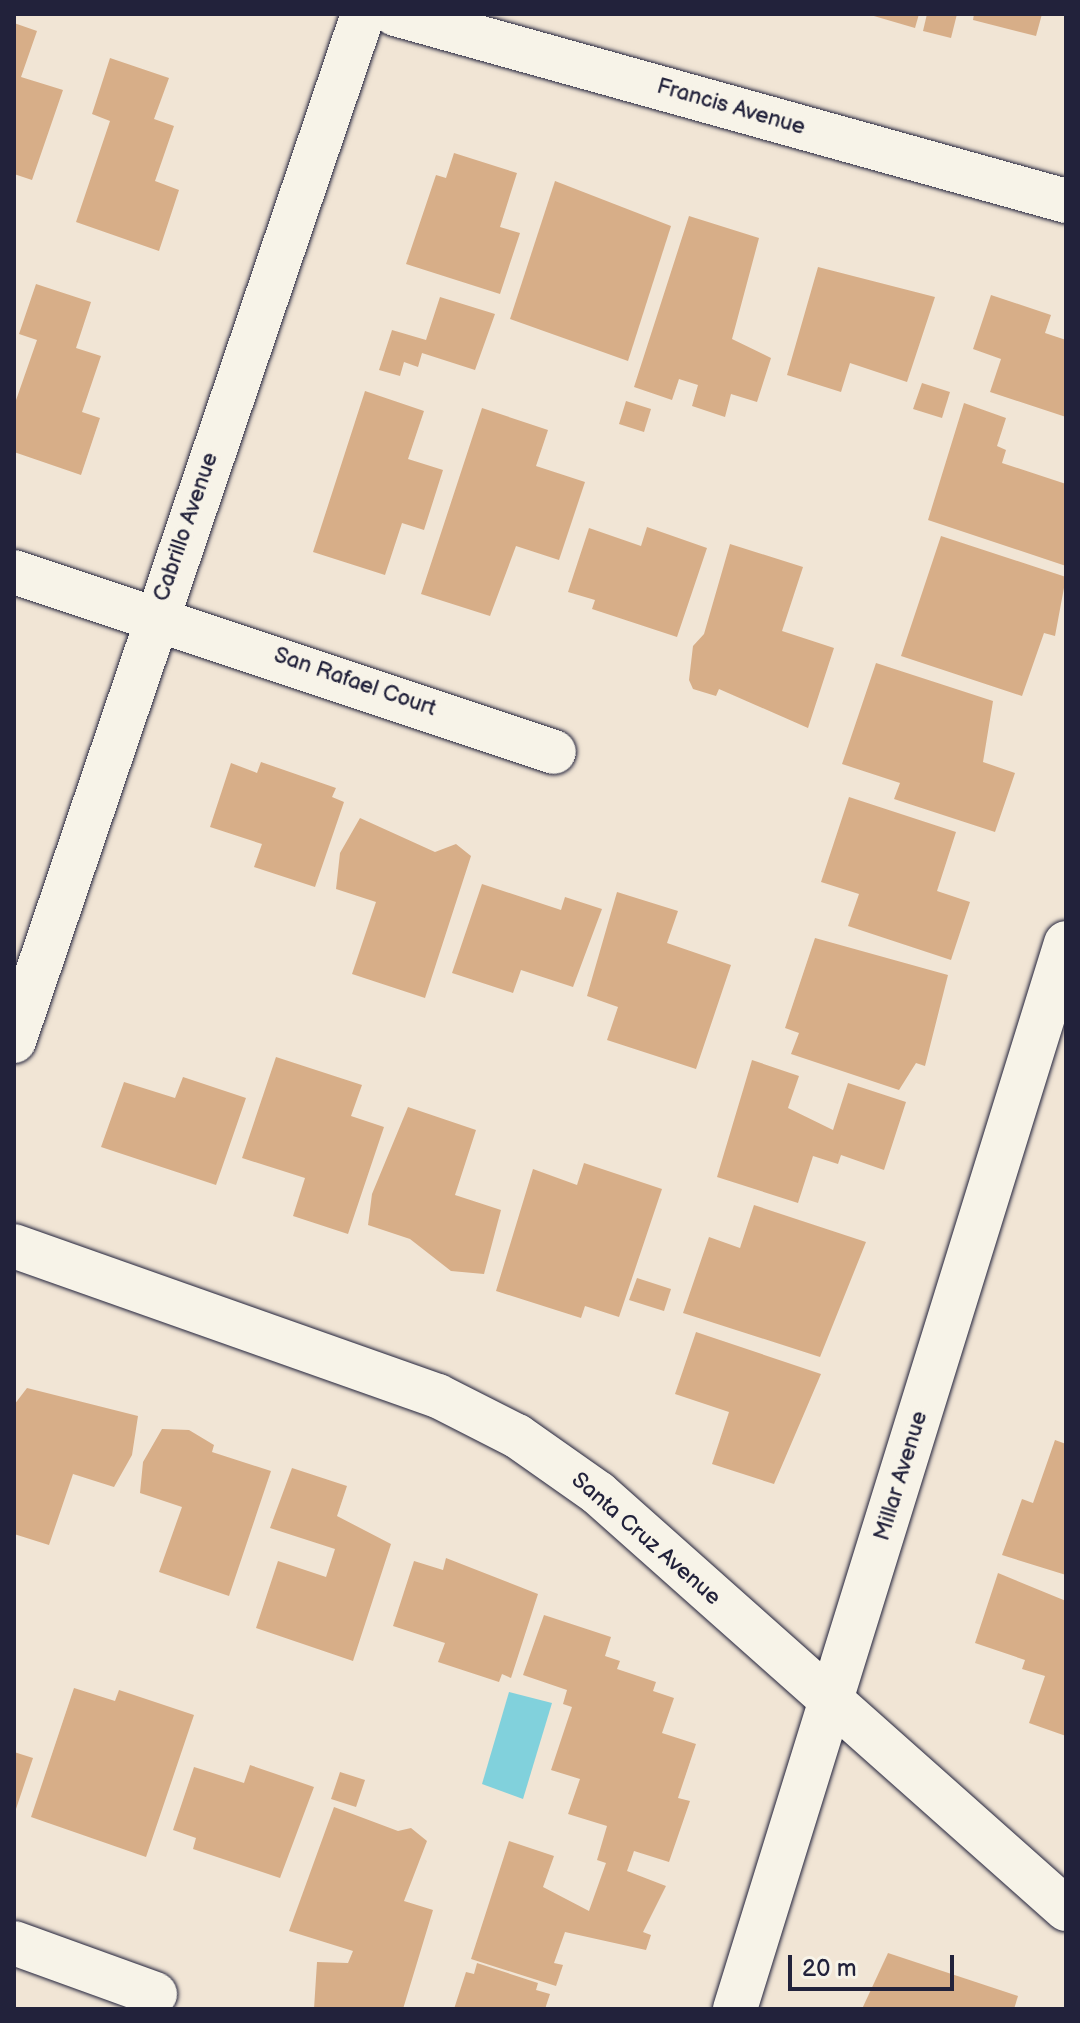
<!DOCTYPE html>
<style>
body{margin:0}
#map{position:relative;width:1080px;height:2023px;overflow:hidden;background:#f1e5d5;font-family:"Balsamiq Sans",sans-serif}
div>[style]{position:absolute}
.water>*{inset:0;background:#81d1dc}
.building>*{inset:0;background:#d7ae88}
.roads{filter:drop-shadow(0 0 2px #22223b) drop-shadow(0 0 2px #22223b)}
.street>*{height:44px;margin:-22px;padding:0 22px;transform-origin:22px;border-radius:22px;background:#f7f3e8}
.secondary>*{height:44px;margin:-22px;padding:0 22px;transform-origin:22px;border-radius:22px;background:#f7f3e8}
span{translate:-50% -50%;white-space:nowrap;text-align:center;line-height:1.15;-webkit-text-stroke:8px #f7f3e8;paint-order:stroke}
.street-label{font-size:22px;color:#22223b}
.frame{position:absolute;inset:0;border:16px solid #22223b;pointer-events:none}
.scale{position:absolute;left:788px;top:1955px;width:166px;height:36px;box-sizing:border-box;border:4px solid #22223b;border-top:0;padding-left:10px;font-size:24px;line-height:28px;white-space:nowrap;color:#22223b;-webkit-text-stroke:6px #f7f3e8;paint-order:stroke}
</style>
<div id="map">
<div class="water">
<i style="clip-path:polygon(509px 1692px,552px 1703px,523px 1799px,482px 1784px)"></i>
</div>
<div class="building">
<i style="clip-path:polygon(867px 14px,919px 14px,915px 28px)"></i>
<i style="clip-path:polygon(927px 14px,957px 14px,951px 38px,923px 31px)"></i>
<i style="clip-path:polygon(974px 14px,1042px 14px,1036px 36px,973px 20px)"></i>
<i style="clip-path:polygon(14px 23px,37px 31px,21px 77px,63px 90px,32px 180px,14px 174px)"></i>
<i style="clip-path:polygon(110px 58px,169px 78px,154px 119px,174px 126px,155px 181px,179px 190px,159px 251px,76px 222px,110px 121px,92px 114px)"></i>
<i style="clip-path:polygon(454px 153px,517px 173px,500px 227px,520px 233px,500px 294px,406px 264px,436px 175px,446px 178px)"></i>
<i style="clip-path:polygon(555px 181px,671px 226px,628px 361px,510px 319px)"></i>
<i style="clip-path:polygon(689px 216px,759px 238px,732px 339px,771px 358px,757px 402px,731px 394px,725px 417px,692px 406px,698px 385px,679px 379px,672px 400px,634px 387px)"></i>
<i style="clip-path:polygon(818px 267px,935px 297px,907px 382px,850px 363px,841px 392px,787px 375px)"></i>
<i style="clip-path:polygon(36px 284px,91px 302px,76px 348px,101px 356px,82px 412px,100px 418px,81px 475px,14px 452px,14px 406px,37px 340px,19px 334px)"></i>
<i style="clip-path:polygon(991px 295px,1051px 315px,1045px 333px,1066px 340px,1066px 417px,990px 392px,1001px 359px,973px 349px)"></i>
<i style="clip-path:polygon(440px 297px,495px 314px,475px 370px,422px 353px,418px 367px,404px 362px,400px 376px,379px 370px,392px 330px,426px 340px)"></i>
<i style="clip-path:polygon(922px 383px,950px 392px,942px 418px,913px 409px)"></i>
<i style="clip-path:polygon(365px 391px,424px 411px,408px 459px,443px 470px,424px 530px,402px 523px,385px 575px,313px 552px)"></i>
<i style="clip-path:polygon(626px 401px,651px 409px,644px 432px,619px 424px)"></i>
<i style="clip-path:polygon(964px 403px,1006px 418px,997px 446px,1006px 450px,1002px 463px,1066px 484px,1066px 566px,928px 520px)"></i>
<i style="clip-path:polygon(482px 408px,548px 430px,536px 466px,585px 482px,559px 560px,516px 546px,490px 616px,421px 594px)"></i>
<i style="clip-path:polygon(647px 527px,707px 548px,677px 637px,592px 609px,595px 600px,568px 592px,589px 528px,641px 546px)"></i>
<i style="clip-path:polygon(941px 536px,1066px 577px,1055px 636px,1044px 633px,1022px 696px,901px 656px)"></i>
<i style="clip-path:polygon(730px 544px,803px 567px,782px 631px,834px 648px,808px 728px,719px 689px,716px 696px,693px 689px,689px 680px,693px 646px,704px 634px)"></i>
<i style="clip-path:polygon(876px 663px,993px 701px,983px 762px,1015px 773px,995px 832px,894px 799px,900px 783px,842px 764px)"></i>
<i style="clip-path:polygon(261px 762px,336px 788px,332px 797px,344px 802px,315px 887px,254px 867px,262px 844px,210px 827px,231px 763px,257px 773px)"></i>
<i style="clip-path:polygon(849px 797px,956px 832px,937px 891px,970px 902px,951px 960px,848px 926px,859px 894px,821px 882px)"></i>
<i style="clip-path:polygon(360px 818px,435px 852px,456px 844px,471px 856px,425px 998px,352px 974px,376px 902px,336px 889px,340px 853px)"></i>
<i style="clip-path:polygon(482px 884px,561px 910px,565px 897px,602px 909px,573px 987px,521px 970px,513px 993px,452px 973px)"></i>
<i style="clip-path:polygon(617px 892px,678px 911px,667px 943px,731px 965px,696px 1069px,607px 1040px,618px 1007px,587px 996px)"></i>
<i style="clip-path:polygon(815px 938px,948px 975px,925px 1066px,916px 1063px,899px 1090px,791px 1054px,799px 1033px,785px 1028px)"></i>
<i style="clip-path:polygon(276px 1057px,362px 1085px,351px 1116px,384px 1127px,348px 1234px,293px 1216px,305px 1178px,242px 1158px)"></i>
<i style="clip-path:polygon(752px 1060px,799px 1076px,788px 1108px,833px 1130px,848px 1083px,906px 1102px,884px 1170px,841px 1155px,838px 1164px,813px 1156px,798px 1203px,717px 1177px)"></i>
<i style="clip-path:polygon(183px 1077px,246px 1098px,216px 1185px,101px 1147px,124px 1082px,175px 1098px)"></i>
<i style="clip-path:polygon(408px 1107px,476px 1130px,455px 1195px,501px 1210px,484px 1274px,451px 1271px,410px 1239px,368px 1225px,372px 1194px)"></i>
<i style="clip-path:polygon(584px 1163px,662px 1189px,619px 1317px,585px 1306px,581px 1318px,496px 1291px,533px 1169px,577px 1185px)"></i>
<i style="clip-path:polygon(754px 1205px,866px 1242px,820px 1357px,683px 1313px,709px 1237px,740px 1248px)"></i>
<i style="clip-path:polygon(637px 1278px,671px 1289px,664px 1311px,629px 1300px)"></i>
<i style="clip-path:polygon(696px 1332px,821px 1374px,774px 1484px,712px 1464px,729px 1412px,675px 1394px)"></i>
<i style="clip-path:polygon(27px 1388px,138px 1416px,132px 1455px,114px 1487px,73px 1474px,49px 1545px,14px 1534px,14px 1405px)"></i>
<i style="clip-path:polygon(162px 1429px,189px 1430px,214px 1445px,212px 1452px,271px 1471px,229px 1596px,159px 1572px,182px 1507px,140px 1493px,143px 1462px)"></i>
<i style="clip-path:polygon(1055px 1440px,1066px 1444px,1066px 1575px,1002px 1555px,1022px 1499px,1033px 1503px)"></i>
<i style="clip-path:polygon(292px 1468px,347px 1486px,337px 1516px,391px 1544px,353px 1661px,256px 1628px,278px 1561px,326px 1577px,335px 1549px,270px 1528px)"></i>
<i style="clip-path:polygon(446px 1558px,538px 1594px,511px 1678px,502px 1674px,499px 1682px,438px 1662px,445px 1643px,393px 1626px,414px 1561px,443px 1570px)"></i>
<i style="clip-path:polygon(998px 1573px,1066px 1601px,1066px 1736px,1029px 1723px,1045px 1676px,1022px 1669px,1025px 1660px,975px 1643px)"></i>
<i style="clip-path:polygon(544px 1615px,611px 1637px,605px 1656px,620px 1661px,617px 1669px,656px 1682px,653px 1691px,674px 1698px,662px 1733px,696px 1744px,678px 1798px,690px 1801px,669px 1862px,634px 1851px,627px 1871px,666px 1886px,643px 1932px,651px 1935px,646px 1950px,565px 1932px,554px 1963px,563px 1965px,556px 1986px,471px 1959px,509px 1841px,554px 1856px,543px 1887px,589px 1911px,606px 1863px,597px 1860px,607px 1826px,568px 1814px,580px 1779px,551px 1770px,572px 1707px,563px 1704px,567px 1690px,523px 1675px)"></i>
<i style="clip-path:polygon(74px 1688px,115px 1701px,119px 1690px,194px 1715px,146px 1857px,31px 1817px)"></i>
<i style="clip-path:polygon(14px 1752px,33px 1758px,15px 1812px,14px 1812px)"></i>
<i style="clip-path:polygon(250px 1765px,314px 1787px,280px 1878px,193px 1849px,196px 1838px,173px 1830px,194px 1767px,244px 1783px)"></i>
<i style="clip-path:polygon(340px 1772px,365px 1780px,356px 1807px,331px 1799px)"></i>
<i style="clip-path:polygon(334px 1807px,398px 1831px,411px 1828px,427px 1841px,404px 1901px,433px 1910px,403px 2009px,314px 2009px,317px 1962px,348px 1963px,353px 1951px,289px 1931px)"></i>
<i style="clip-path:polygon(888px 1953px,1018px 1996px,1014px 2009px,862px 2009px)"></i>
<i style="clip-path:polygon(477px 1963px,538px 1983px,536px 1990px,550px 1994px,545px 2009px,454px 2009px,466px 1972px,474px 1974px)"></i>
</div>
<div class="roads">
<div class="street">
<i style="left:395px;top:14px;width:697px;rotate:15.57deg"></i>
<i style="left:14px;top:572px;width:569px;rotate:18.43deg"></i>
<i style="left:14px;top:1246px;width:450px;rotate:19.5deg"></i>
<i style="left:438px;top:1396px;width:89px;rotate:26.9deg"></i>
<i style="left:517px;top:1436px;width:99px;rotate:35.1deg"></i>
<i style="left:598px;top:1493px;width:626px;rotate:41.63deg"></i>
<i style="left:14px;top:1943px;width:150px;rotate:19.9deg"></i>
<i style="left:735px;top:2009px;width:1116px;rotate:-72.75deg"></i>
</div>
<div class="secondary">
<i style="left:14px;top:1041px;width:1085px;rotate:-71.23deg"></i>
</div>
</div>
<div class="street-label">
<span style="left:731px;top:107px;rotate:16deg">Francis Avenue</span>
<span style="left:186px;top:527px;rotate:-71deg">Cabrillo Avenue</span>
<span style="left:355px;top:682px;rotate:19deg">San Rafael Court</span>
<span style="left:901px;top:1476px;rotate:-73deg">Millar Avenue</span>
<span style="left:646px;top:1539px;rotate:41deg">Santa Cruz Avenue</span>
</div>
<div class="frame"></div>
<div class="scale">20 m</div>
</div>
